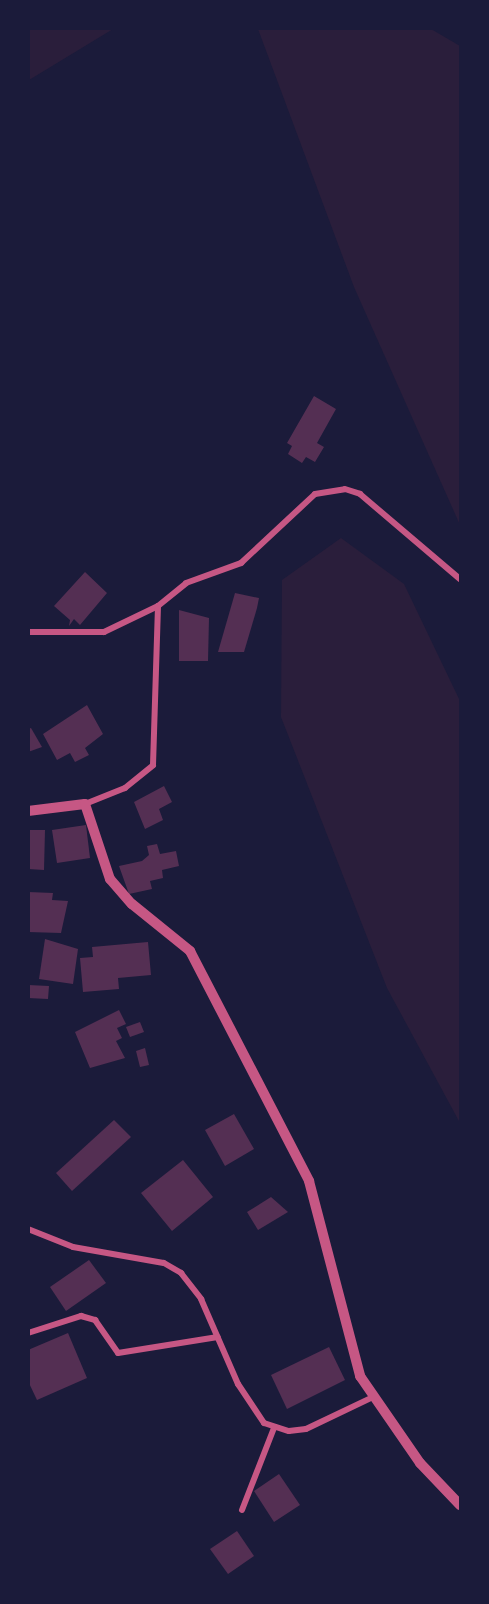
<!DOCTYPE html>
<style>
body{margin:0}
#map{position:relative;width:489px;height:1604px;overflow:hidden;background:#1b1b3a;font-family:Inter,sans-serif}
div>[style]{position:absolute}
.green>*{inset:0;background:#2a1e3b}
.building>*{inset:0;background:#542f53}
.minor>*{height:6px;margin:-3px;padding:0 3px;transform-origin:3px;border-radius:3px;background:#c65784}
.tertiary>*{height:10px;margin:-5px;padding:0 5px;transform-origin:5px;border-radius:5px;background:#c65784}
span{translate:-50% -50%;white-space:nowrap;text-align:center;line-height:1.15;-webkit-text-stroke:4.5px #1b1b3a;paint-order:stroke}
.frame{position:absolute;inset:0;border:30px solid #1b1b3a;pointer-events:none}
</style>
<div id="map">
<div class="green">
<i style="clip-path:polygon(29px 28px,113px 28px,113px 29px,29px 80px)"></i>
<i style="clip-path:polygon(258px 29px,431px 29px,460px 46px,460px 525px,354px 287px)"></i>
<i style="clip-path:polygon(341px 538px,404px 584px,460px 701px,460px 1123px,387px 988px,281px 717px,282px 580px)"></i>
</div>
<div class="building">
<i style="clip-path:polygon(314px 396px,336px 409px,317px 443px,324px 447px,315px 462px,306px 457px,302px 463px,288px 454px,292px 446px,287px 443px)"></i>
<i style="clip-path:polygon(85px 572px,107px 593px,80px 625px,74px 619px,69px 626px,70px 620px,54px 606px)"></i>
<i style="clip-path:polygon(235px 593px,259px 598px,257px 608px,244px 652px,218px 652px)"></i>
<i style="clip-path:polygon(179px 610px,209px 618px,208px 661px,179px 661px)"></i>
<i style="clip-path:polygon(87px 705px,103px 734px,85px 748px,89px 755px,75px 762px,70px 753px,57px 760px,43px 734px)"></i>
<i style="clip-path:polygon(31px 728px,42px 747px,28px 752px,28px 729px)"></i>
<i style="clip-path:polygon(164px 786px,172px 802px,159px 809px,163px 820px,145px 829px,134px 802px)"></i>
<i style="clip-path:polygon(86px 825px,90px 858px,57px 863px,52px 830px)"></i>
<i style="clip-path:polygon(28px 830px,45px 830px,44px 870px,28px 869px)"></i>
<i style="clip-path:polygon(157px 844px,160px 854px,176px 851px,179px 866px,162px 870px,163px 878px,150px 881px,152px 889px,129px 894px,119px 866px,142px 861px,149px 855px,147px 846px)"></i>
<i style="clip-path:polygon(28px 892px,53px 893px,52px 900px,68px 901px,61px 933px,28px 932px)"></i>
<i style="clip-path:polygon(45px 939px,78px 949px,73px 984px,39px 979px)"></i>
<i style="clip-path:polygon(148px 942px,151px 975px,118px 978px,119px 989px,83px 992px,80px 958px,93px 957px,92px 947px)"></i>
<i style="clip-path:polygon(28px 985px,49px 986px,48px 999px,28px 998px)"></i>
<i style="clip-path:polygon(119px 1010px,126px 1024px,117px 1028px,122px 1038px,116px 1041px,125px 1058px,90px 1068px,75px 1032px)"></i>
<i style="clip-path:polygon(140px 1022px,144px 1032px,130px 1037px,126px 1027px)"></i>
<i style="clip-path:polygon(145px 1048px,149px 1065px,140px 1067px,136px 1051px)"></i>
<i style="clip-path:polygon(234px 1114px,254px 1149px,225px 1166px,205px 1130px)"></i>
<i style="clip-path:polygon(114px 1120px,131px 1137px,72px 1191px,56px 1173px)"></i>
<i style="clip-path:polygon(183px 1160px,213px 1197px,172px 1231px,141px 1193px)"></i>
<i style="clip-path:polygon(271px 1197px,288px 1212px,258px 1230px,247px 1212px)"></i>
<i style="clip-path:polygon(89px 1260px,106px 1283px,66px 1311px,50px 1287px)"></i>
<i style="clip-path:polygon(68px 1333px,87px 1378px,37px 1400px,28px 1381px,28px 1350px)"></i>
<i style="clip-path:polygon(329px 1347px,345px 1380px,287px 1409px,271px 1375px)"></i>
<i style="clip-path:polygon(279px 1474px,300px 1505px,274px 1522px,254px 1491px)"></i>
<i style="clip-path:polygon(237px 1531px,254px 1556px,228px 1574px,210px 1549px)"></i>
</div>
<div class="minor">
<i style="left:28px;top:632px;width:76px"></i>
<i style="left:104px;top:632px;width:60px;rotate:-25.7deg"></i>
<i style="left:85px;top:804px;width:43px;rotate:-21.8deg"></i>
<i style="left:125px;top:788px;width:36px;rotate:-39deg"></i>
<i style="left:153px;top:765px;width:159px;rotate:-88.2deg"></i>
<i style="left:158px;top:606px;width:36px;rotate:-39deg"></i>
<i style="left:186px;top:583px;width:59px;rotate:-20deg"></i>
<i style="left:241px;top:563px;width:101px;rotate:-43deg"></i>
<i style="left:315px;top:494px;width:30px;rotate:-9deg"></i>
<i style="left:345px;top:489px;width:16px;rotate:18deg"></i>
<i style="left:360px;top:494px;width:131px;rotate:40.4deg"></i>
<i style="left:28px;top:1229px;width:48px;rotate:21.8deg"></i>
<i style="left:73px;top:1247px;width:92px;rotate:10deg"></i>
<i style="left:164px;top:1263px;width:20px;rotate:30deg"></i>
<i style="left:181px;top:1273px;width:33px;rotate:52deg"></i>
<i style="left:201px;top:1299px;width:93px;rotate:66.5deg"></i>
<i style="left:238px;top:1384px;width:47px;rotate:56.3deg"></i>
<i style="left:264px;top:1423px;width:26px;rotate:18deg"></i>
<i style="left:289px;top:1431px;width:17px;rotate:-7deg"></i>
<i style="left:306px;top:1429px;width:74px;rotate:-25.5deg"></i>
<i style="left:28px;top:1333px;width:56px;rotate:-17.8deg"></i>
<i style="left:81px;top:1316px;width:15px;rotate:16deg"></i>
<i style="left:95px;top:1320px;width:40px;rotate:55.1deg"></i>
<i style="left:118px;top:1353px;width:101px;rotate:-9.1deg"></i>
<i style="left:242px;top:1510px;width:88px;rotate:-68.7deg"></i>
</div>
<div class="tertiary">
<i style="left:28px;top:811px;width:57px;rotate:-7deg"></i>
<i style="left:85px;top:804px;width:79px;rotate:71.6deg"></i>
<i style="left:110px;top:879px;width:33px;rotate:49deg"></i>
<i style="left:132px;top:904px;width:75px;rotate:39deg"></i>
<i style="left:190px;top:951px;width:259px;rotate:62.6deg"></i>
<i style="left:309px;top:1181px;width:202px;rotate:75.3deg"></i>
<i style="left:360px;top:1376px;width:106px;rotate:55.4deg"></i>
<i style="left:420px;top:1463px;width:58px;rotate:46.4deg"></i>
</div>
<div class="frame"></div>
</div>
